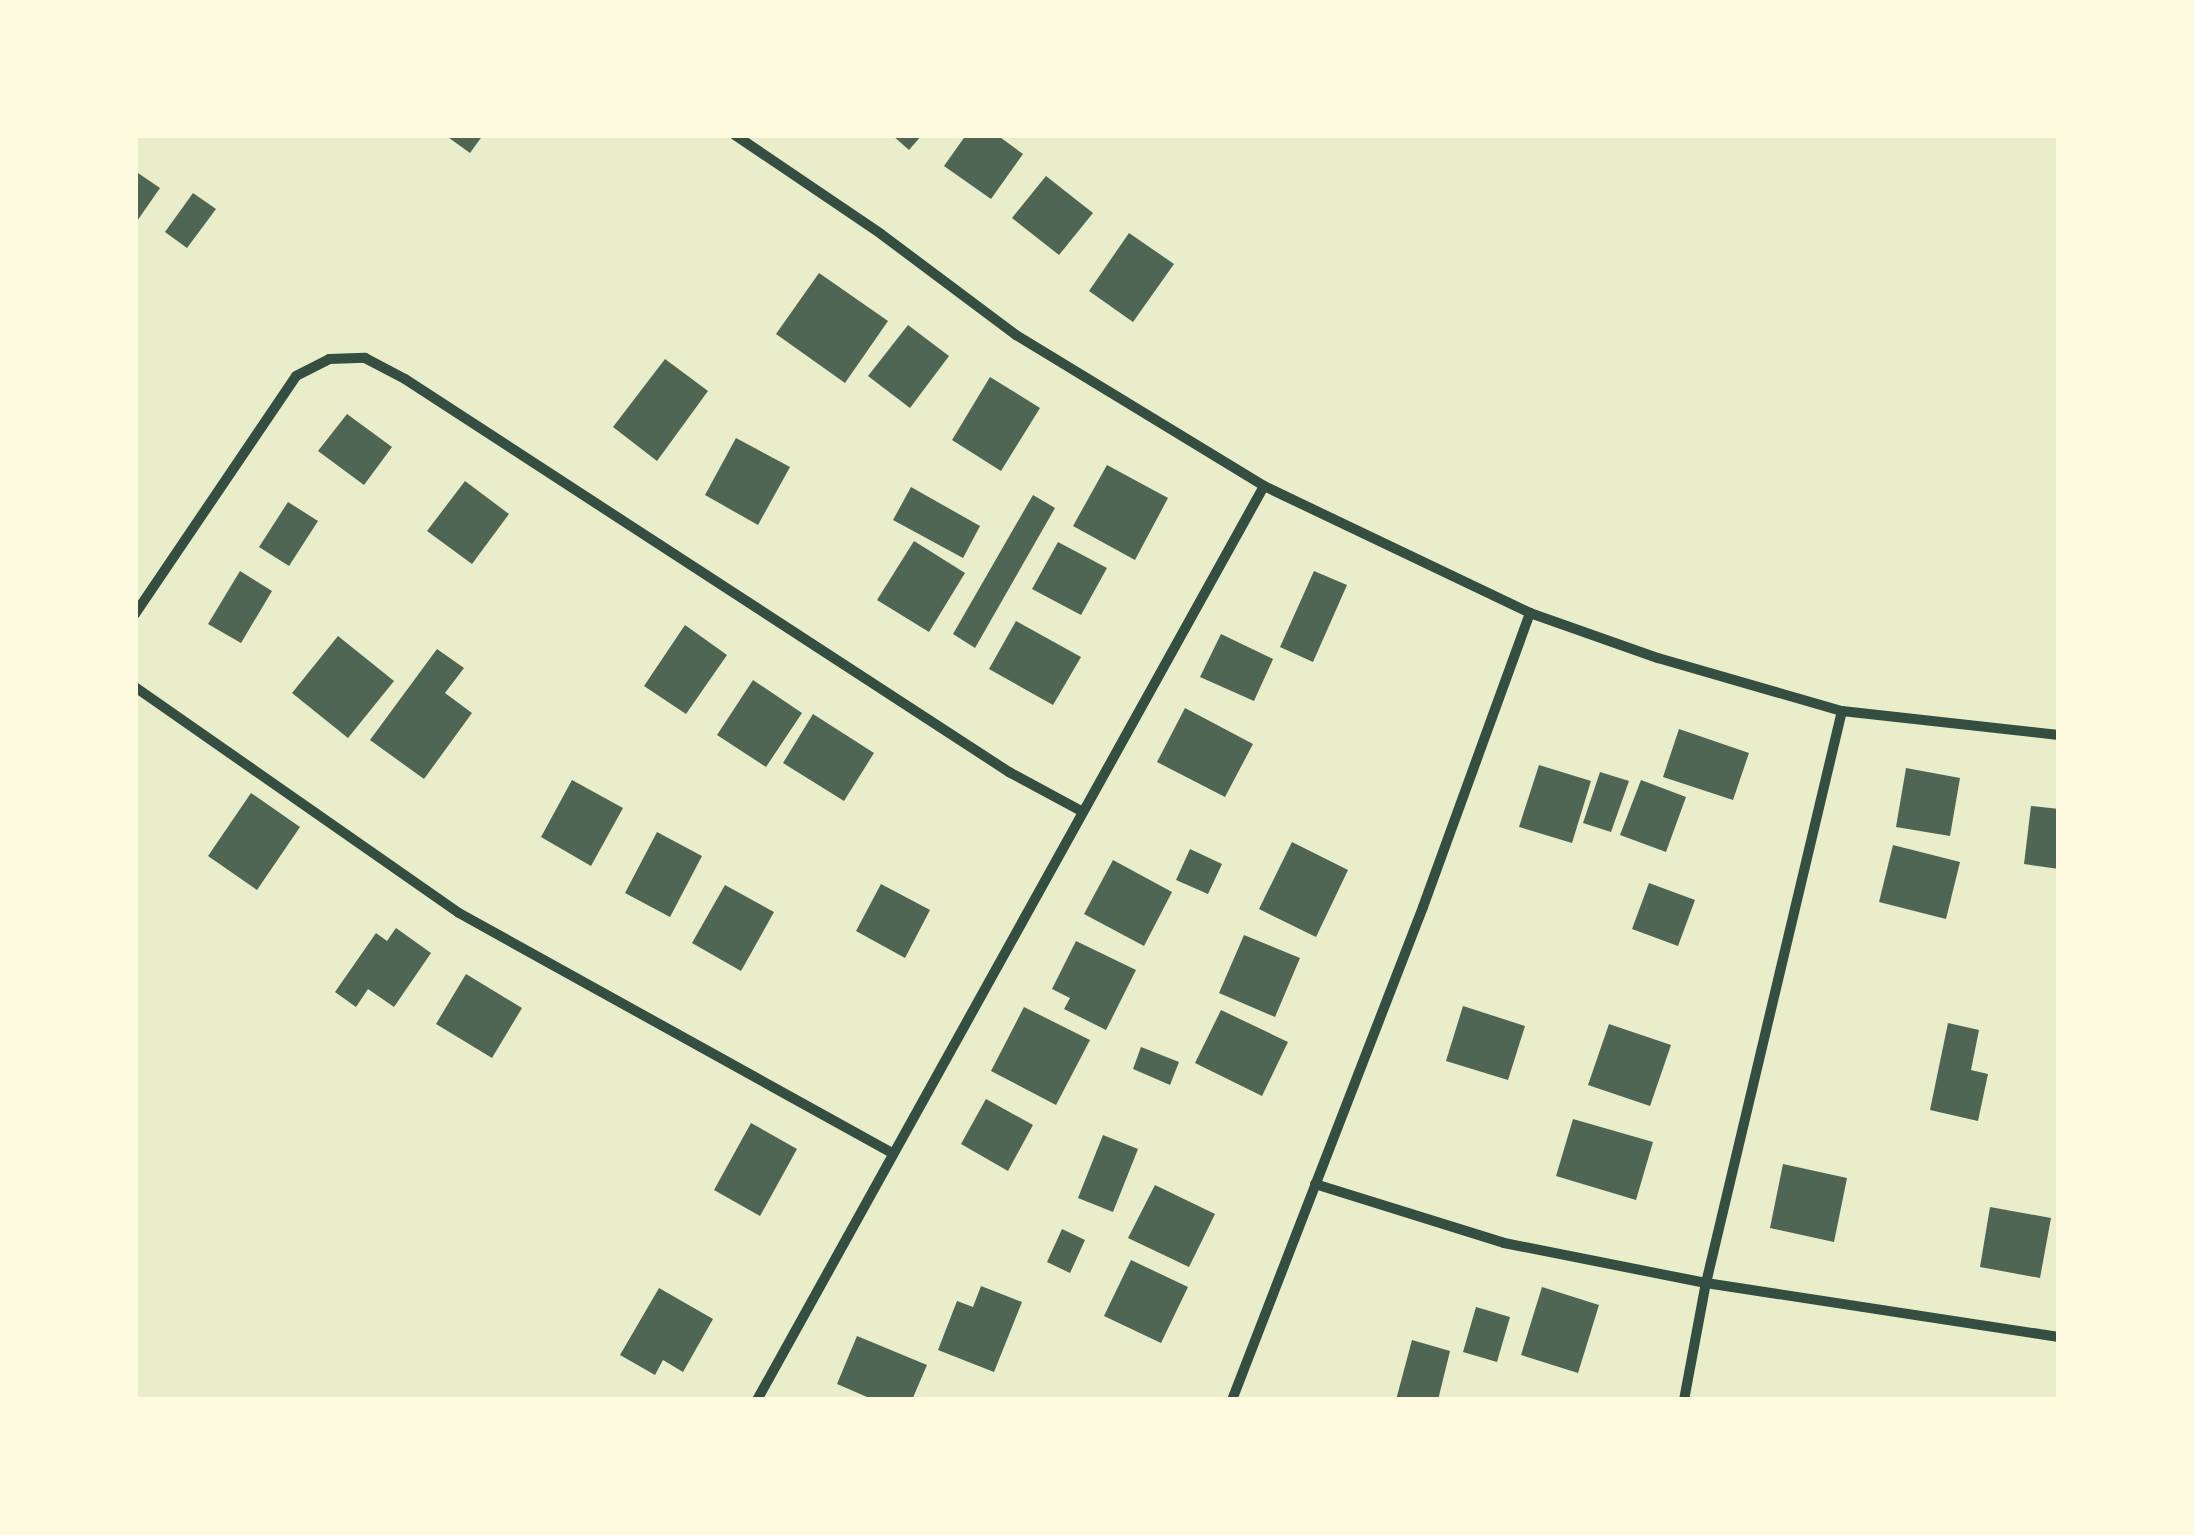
<!DOCTYPE html>
<style>
body{margin:0}
#map{position:relative;width:2194px;height:1535px;overflow:hidden;background:#e9edc9;font-family:"Titillium Web",sans-serif}
div>[style]{position:absolute}
.building>*{inset:0;background:#4f6655}
.minor>*{height:10px;margin:-5px;padding:0 5px;transform-origin:5px;border-radius:5px;background:#344e41}
span{translate:-50% -50%;white-space:nowrap;text-align:center;line-height:1.15;-webkit-text-stroke:8px #fefae0;paint-order:stroke}
.frame{position:absolute;inset:0;border:138px solid #fefae0;pointer-events:none}
</style>
<div id="map">
<div class="building">
<i style="clip-path:polygon(445px 135px,483px 135px,470px 153px)"></i>
<i style="clip-path:polygon(892px 135px,922px 135px,909px 150px)"></i>
<i style="clip-path:polygon(966px 135px,997px 135px,1023px 154px,991px 199px,944px 166px)"></i>
<i style="clip-path:polygon(135px 171px,160px 188px,135px 224px)"></i>
<i style="clip-path:polygon(1046px 176px,1093px 213px,1059px 255px,1012px 218px)"></i>
<i style="clip-path:polygon(193px 193px,216px 209px,187px 248px,165px 232px)"></i>
<i style="clip-path:polygon(1129px 233px,1174px 264px,1133px 322px,1089px 291px)"></i>
<i style="clip-path:polygon(819px 273px,888px 321px,845px 383px,776px 334px)"></i>
<i style="clip-path:polygon(908px 325px,949px 356px,910px 408px,868px 376px)"></i>
<i style="clip-path:polygon(665px 359px,708px 391px,657px 461px,613px 427px)"></i>
<i style="clip-path:polygon(990px 377px,1040px 408px,1001px 471px,952px 440px)"></i>
<i style="clip-path:polygon(347px 414px,392px 447px,364px 485px,318px 451px)"></i>
<i style="clip-path:polygon(736px 438px,790px 467px,758px 525px,705px 495px)"></i>
<i style="clip-path:polygon(1107px 465px,1168px 498px,1135px 560px,1073px 526px)"></i>
<i style="clip-path:polygon(465px 481px,509px 514px,472px 564px,427px 531px)"></i>
<i style="clip-path:polygon(911px 487px,980px 526px,963px 558px,893px 520px)"></i>
<i style="clip-path:polygon(1033px 495px,1055px 508px,975px 648px,953px 634px)"></i>
<i style="clip-path:polygon(288px 502px,318px 521px,289px 566px,259px 547px)"></i>
<i style="clip-path:polygon(914px 541px,965px 573px,929px 632px,877px 600px)"></i>
<i style="clip-path:polygon(1058px 542px,1107px 568px,1081px 615px,1032px 589px)"></i>
<i style="clip-path:polygon(240px 571px,272px 591px,241px 643px,208px 624px)"></i>
<i style="clip-path:polygon(1314px 571px,1347px 585px,1313px 662px,1280px 647px)"></i>
<i style="clip-path:polygon(1016px 621px,1081px 657px,1053px 705px,989px 669px)"></i>
<i style="clip-path:polygon(685px 625px,727px 655px,686px 714px,644px 686px)"></i>
<i style="clip-path:polygon(1221px 634px,1273px 659px,1254px 701px,1200px 677px)"></i>
<i style="clip-path:polygon(338px 636px,394px 681px,348px 738px,292px 693px)"></i>
<i style="clip-path:polygon(437px 649px,464px 668px,445px 693px,472px 713px,424px 779px,370px 740px)"></i>
<i style="clip-path:polygon(753px 680px,802px 713px,766px 767px,717px 735px)"></i>
<i style="clip-path:polygon(1185px 708px,1253px 744px,1225px 797px,1157px 762px)"></i>
<i style="clip-path:polygon(813px 714px,874px 753px,844px 801px,783px 763px)"></i>
<i style="clip-path:polygon(1679px 729px,1749px 753px,1733px 800px,1663px 777px)"></i>
<i style="clip-path:polygon(1539px 765px,1591px 781px,1572px 843px,1519px 827px)"></i>
<i style="clip-path:polygon(1906px 768px,1960px 778px,1950px 836px,1896px 827px)"></i>
<i style="clip-path:polygon(1600px 772px,1629px 781px,1611px 832px,1583px 823px)"></i>
<i style="clip-path:polygon(572px 780px,623px 808px,591px 866px,541px 837px)"></i>
<i style="clip-path:polygon(1641px 780px,1686px 797px,1666px 852px,1620px 835px)"></i>
<i style="clip-path:polygon(251px 793px,300px 827px,257px 890px,208px 856px)"></i>
<i style="clip-path:polygon(2031px 806px,2059px 809px,2059px 869px,2024px 864px)"></i>
<i style="clip-path:polygon(657px 832px,702px 856px,670px 917px,625px 893px)"></i>
<i style="clip-path:polygon(1292px 842px,1348px 870px,1316px 937px,1259px 909px)"></i>
<i style="clip-path:polygon(1893px 845px,1960px 862px,1946px 919px,1879px 902px)"></i>
<i style="clip-path:polygon(1190px 849px,1222px 864px,1208px 894px,1176px 880px)"></i>
<i style="clip-path:polygon(1113px 860px,1172px 892px,1144px 946px,1084px 914px)"></i>
<i style="clip-path:polygon(1649px 883px,1695px 900px,1678px 946px,1632px 929px)"></i>
<i style="clip-path:polygon(881px 884px,930px 910px,905px 958px,856px 931px)"></i>
<i style="clip-path:polygon(725px 885px,774px 912px,741px 971px,692px 943px)"></i>
<i style="clip-path:polygon(396px 928px,431px 953px,394px 1007px,368px 989px,356px 1007px,335px 992px,376px 933px,387px 941px)"></i>
<i style="clip-path:polygon(1244px 935px,1300px 958px,1275px 1017px,1219px 993px)"></i>
<i style="clip-path:polygon(1076px 941px,1136px 970px,1106px 1030px,1064px 1009px,1070px 998px,1052px 989px)"></i>
<i style="clip-path:polygon(466px 974px,522px 1008px,492px 1058px,436px 1024px)"></i>
<i style="clip-path:polygon(1463px 1006px,1525px 1026px,1508px 1080px,1446px 1061px)"></i>
<i style="clip-path:polygon(1024px 1007px,1090px 1040px,1056px 1105px,991px 1071px)"></i>
<i style="clip-path:polygon(1221px 1010px,1288px 1042px,1262px 1096px,1195px 1063px)"></i>
<i style="clip-path:polygon(1948px 1023px,1979px 1030px,1971px 1070px,1988px 1074px,1978px 1121px,1930px 1110px)"></i>
<i style="clip-path:polygon(1609px 1024px,1671px 1045px,1650px 1106px,1588px 1085px)"></i>
<i style="clip-path:polygon(1141px 1047px,1179px 1062px,1170px 1085px,1133px 1069px)"></i>
<i style="clip-path:polygon(986px 1099px,1033px 1125px,1008px 1171px,961px 1144px)"></i>
<i style="clip-path:polygon(1573px 1119px,1653px 1142px,1636px 1200px,1556px 1176px)"></i>
<i style="clip-path:polygon(751px 1123px,797px 1149px,760px 1216px,714px 1190px)"></i>
<i style="clip-path:polygon(1103px 1135px,1138px 1149px,1113px 1212px,1078px 1198px)"></i>
<i style="clip-path:polygon(1783px 1164px,1847px 1178px,1834px 1242px,1770px 1228px)"></i>
<i style="clip-path:polygon(1155px 1185px,1215px 1214px,1189px 1267px,1128px 1238px)"></i>
<i style="clip-path:polygon(1990px 1207px,2051px 1218px,2040px 1278px,1980px 1267px)"></i>
<i style="clip-path:polygon(1062px 1229px,1085px 1240px,1070px 1273px,1047px 1262px)"></i>
<i style="clip-path:polygon(1131px 1260px,1188px 1287px,1161px 1343px,1104px 1316px)"></i>
<i style="clip-path:polygon(981px 1286px,1022px 1302px,994px 1372px,938px 1350px,957px 1301px,973px 1307px)"></i>
<i style="clip-path:polygon(1542px 1287px,1599px 1305px,1578px 1373px,1521px 1355px)"></i>
<i style="clip-path:polygon(659px 1288px,713px 1319px,683px 1372px,663px 1360px,655px 1375px,620px 1355px)"></i>
<i style="clip-path:polygon(1476px 1307px,1510px 1317px,1497px 1362px,1463px 1352px)"></i>
<i style="clip-path:polygon(857px 1336px,927px 1365px,912px 1400px,874px 1400px,837px 1384px)"></i>
<i style="clip-path:polygon(1412px 1340px,1450px 1351px,1438px 1400px,1396px 1400px)"></i>
</div>
<div class="minor">
<i style="left:735px;top:135px;width:176px;rotate:34.1deg"></i>
<i style="left:881px;top:234px;width:169px;rotate:36.8deg"></i>
<i style="left:1016px;top:335px;width:290px;rotate:31.3deg"></i>
<i style="left:1264px;top:486px;width:295px;rotate:25.5deg"></i>
<i style="left:1530px;top:613px;width:136px;rotate:19.4deg"></i>
<i style="left:1658px;top:658px;width:191px;rotate:16.1deg"></i>
<i style="left:1842px;top:711px;width:218px;rotate:6.3deg"></i>
<i style="left:135px;top:614px;width:287px;rotate:-55.9deg"></i>
<i style="left:296px;top:376px;width:37px;rotate:-27deg"></i>
<i style="left:329px;top:359px;width:36px;rotate:-2deg"></i>
<i style="left:365px;top:358px;width:45px;rotate:27.7deg"></i>
<i style="left:405px;top:379px;width:721px;rotate:33.05deg"></i>
<i style="left:1009px;top:772px;width:84px;rotate:28.4deg"></i>
<i style="left:135px;top:687px;width:395px;rotate:34.9deg"></i>
<i style="left:459px;top:913px;width:496px;rotate:29deg"></i>
<i style="left:1315px;top:1184px;width:198px;rotate:17.3deg"></i>
<i style="left:1504px;top:1243px;width:206px;rotate:11.2deg"></i>
<i style="left:1706px;top:1283px;width:357px;rotate:8.7deg"></i>
<i style="left:757px;top:1400px;width:1045px;rotate:-60.98deg"></i>
<i style="left:1232px;top:1400px;width:529px;rotate:-68.82deg"></i>
<i style="left:1423px;top:907px;width:313px;rotate:-70deg"></i>
<i style="left:1684px;top:1400px;width:119px;rotate:-79.4deg"></i>
<i style="left:1706px;top:1283px;width:588px;rotate:-76.63deg"></i>
</div>
<div class="frame"></div>
</div>
